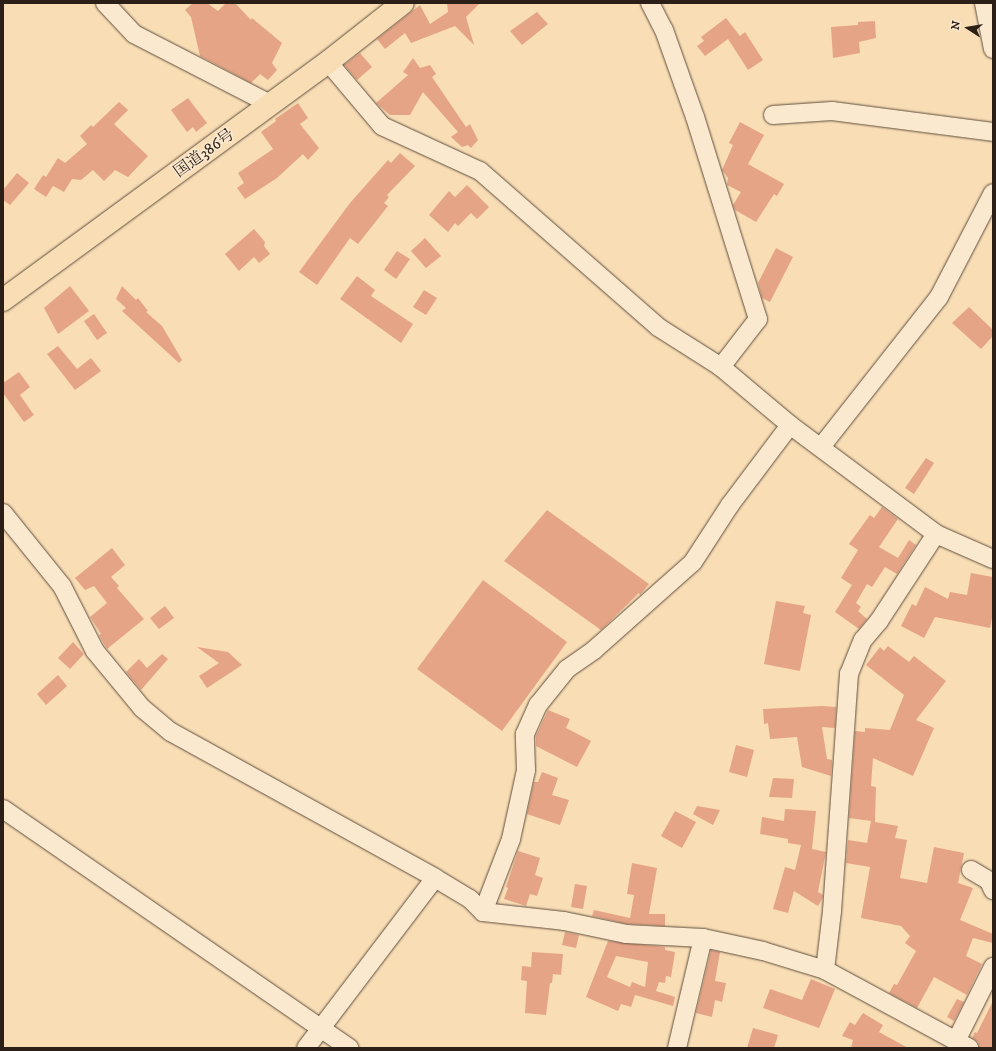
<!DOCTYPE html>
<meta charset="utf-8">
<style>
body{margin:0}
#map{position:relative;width:996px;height:1051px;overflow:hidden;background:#f9ddb5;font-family:"IM FELL DW Pica","Noto Serif JP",serif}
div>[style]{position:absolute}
.building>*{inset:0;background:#e6a487}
.roads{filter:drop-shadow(0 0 1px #5f4e3e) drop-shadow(0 0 1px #5f4e3e)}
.minor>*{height:18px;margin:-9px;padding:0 9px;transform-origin:9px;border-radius:9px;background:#fbe9cf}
.highway>*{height:22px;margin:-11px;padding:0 11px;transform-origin:11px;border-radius:11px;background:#f9ddb5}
span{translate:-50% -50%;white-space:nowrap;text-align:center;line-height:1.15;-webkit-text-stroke:3px #fbe9cf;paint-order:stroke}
.street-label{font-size:16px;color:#2c1f17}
.frame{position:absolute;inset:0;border:4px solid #2c1f17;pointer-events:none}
.north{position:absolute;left:948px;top:8px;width:40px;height:40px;-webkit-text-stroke:3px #fbe9cf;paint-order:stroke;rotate:282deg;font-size:11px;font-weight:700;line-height:16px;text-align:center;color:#2c1f17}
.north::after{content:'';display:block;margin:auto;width:14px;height:18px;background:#2c1f17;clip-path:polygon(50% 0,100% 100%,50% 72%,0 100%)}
</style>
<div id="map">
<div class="building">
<i style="clip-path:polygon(193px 3px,207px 3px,218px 11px,226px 3px,235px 3px,251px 20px,252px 18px,282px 43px,272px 63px,277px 70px,268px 80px,260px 74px,251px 83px,200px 56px,191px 17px,185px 10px)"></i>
<i style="clip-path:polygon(447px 3px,480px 3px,466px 17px,474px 45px,455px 26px,411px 43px,405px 33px,385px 49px,377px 39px,420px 5px,430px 24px,448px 12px)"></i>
<i style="clip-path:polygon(537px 12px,548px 24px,522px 45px,510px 31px)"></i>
<i style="clip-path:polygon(726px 18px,740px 36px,745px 32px,763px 60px,748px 70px,728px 39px,705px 56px,697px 46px,704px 41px,701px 37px)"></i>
<i style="clip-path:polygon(875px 21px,876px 38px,859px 42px,860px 53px,833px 58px,831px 27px,858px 25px,858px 22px)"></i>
<i style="clip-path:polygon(360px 53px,372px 67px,357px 80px,344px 65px)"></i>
<i style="clip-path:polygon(413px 58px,420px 68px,430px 65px,436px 74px,432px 77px,466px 127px,470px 124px,478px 140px,471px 148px,468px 145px,462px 147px,451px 137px,458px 132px,423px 92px,410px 115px,390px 115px,376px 103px,408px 75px,403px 72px)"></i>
<i style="clip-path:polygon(188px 98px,207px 123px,196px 132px,193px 127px,187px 132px,171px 110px)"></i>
<i style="clip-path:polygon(119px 102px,128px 110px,114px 124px,148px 156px,128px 177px,115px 170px,104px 181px,93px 170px,81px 180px,72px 179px,64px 192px,53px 186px,46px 197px,34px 189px,43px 175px,46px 177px,58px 158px,65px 163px,87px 144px,80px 136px,91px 125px,93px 127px)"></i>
<i style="clip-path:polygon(298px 103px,308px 118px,300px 124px,319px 148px,308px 160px,303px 154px,277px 178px,245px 199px,237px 188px,244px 183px,238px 173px,273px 149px,261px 132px,276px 121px,275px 119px)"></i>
<i style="clip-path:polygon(740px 122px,764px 135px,748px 164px,784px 184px,777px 196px,774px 194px,756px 222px,735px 210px,733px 205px,741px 192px,727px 185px,728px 178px,722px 170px,733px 145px,729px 143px)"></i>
<i style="clip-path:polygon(400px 153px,415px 166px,387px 195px,389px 197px,384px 203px,388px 206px,358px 244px,350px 238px,317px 285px,299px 272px,350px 203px,388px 160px,391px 163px)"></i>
<i style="clip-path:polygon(17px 173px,29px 183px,10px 205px,3px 200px,3px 190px)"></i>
<i style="clip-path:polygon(467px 185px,489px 207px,477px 219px,471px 213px,458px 226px,455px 223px,448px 232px,429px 215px,449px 191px,455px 197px)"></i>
<i style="clip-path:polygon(254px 229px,265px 242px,264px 246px,270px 254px,259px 263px,254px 257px,239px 271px,225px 254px)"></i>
<i style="clip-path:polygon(425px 238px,441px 256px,426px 268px,411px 251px)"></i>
<i style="clip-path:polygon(776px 248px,793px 257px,770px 302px,762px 298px,758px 283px)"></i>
<i style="clip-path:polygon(397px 251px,410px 259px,396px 279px,384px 270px)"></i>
<i style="clip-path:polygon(357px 276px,375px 290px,371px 296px,413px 324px,401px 343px,340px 299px)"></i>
<i style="clip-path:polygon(70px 286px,89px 311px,58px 334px,44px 308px)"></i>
<i style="clip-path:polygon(122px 286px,136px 300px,138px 298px,148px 311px,146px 312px,162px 326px,182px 360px,179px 363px,122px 311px,126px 308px,116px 299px)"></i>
<i style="clip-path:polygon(424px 290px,437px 298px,426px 315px,413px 307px)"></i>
<i style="clip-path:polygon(969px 307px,993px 330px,993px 336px,981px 349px,952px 323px)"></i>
<i style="clip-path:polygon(94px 314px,107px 333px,97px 340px,84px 321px)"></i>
<i style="clip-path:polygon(58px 346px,77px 369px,91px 358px,101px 371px,75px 390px,47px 354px)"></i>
<i style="clip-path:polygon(19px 372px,30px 387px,20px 395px,34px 415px,24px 422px,3px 393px,3px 383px)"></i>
<i style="clip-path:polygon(926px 458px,934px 463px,914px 494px,905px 488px)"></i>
<i style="clip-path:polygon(882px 507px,898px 519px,879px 547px,898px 558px,909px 540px,916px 545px,897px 574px,885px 567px,872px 587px,867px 584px,856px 603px,861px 607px,858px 611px,867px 619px,859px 629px,835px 612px,852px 585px,841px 578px,858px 550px,849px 544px,870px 515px,874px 518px)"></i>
<i style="clip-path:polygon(547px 510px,649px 584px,640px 595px,639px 593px,601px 630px,504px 561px)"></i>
<i style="clip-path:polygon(112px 548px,125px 565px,111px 577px,119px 586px,117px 588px,144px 619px,107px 649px,99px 635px,101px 634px,90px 617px,107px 603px,94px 586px,85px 590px,75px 578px)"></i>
<i style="clip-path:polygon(971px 573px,993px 577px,993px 613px,990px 628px,935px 617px,924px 638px,901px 626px,912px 604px,916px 606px,925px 587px,948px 599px,950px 592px,967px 595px)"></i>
<i style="clip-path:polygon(483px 580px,567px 642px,502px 731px,417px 669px)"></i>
<i style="clip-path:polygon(776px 601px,805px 606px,803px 613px,811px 615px,800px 671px,764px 664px)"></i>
<i style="clip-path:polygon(165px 606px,174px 618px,159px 629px,150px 618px)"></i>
<i style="clip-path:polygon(73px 642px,84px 654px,70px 669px,58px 658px)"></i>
<i style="clip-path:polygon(888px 646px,909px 662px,914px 656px,946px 681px,916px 720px,934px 728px,913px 776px,873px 758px,871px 786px,876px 787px,875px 822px,898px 826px,895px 838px,907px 840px,900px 878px,927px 883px,934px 847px,964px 853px,958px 883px,973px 888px,960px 920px,993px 934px,993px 943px,973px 938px,966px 956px,982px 964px,967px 995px,934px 977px,917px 1008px,889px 993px,894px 984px,897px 985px,916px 951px,905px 943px,910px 936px,901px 926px,861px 918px,870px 867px,846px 863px,848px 840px,867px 843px,871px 821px,849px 818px,855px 731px,865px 732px,865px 728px,890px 730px,904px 695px,866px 665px,880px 647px,884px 651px)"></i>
<i style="clip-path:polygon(197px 647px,228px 652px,242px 665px,207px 688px,199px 676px,219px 663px)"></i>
<i style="clip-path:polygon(162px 654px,168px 659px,141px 690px,126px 672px,139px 659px,147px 668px)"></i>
<i style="clip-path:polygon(58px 675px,67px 686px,46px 705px,37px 694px)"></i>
<i style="clip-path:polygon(822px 706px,836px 707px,835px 728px,822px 727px,827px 759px,832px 760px,831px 776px,802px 767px,797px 737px,770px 739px,768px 723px,764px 724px,763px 709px)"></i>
<i style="clip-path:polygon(548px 710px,570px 719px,566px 728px,591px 741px,577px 767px,536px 746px,536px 736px)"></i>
<i style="clip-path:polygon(736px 745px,754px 750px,747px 777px,729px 772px)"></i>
<i style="clip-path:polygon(542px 772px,558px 778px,552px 795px,569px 800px,560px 825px,527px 814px,534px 782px,538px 782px)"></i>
<i style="clip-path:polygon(773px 778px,794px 779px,792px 798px,769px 797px)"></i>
<i style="clip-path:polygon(697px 806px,720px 810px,713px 825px,693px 814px)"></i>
<i style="clip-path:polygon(785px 809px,816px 811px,812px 849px,826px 852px,818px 892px,823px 895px,822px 899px,818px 906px,794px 891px,788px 913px,773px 909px,785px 867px,795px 870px,801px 845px,788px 843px,788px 839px,760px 834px,762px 817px,784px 821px)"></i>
<i style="clip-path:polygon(675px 811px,696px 822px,682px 848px,661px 836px)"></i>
<i style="clip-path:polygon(518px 851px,540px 858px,535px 875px,543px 878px,537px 896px,530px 894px,526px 906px,504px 899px,508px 888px,506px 887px)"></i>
<i style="clip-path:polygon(632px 863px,657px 868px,649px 914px,665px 914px,665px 926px,627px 924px,592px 916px,594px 910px,630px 918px,634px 895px,627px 894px)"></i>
<i style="clip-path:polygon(575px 884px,587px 886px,583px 909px,571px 907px)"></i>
<i style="clip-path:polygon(565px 932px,579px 935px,576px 948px,562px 945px)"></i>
<i style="clip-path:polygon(evenodd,608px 941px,665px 947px,665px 950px,675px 952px,671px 977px,666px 976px,665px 983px,659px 982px,656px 991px,675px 997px,673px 1006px,635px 995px,631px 1007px,621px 1004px,618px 1011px,586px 997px,608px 941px,616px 956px,648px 962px,645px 987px,632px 982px,630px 987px,607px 977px,616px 956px)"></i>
<i style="clip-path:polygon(711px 950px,720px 952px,715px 981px,726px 983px,722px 1002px,715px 1000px,712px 1017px,696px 1013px)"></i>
<i style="clip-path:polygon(532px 952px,563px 954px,561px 975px,553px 974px,552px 983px,550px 983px,546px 1015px,525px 1013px,527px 981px,521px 980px,522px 966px,531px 967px)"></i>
<i style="clip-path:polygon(811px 979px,835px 989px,819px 1028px,763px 1008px,770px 989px,802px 1000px)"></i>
<i style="clip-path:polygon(957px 999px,964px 1002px,954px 1021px,947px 1017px)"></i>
<i style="clip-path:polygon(993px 1001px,993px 1048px,979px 1048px,978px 1042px,972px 1038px,975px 1032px,977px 1033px)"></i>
<i style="clip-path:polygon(863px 1013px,883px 1025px,879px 1032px,908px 1048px,851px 1048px,853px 1040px,842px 1036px,850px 1022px,855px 1025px)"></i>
<i style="clip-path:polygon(753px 1028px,778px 1035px,774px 1048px,747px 1048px)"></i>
</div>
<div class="roads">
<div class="minor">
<i style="left:105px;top:3px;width:42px;rotate:46.9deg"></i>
<i style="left:134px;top:34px;width:153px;rotate:27.2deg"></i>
<i style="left:650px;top:3px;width:30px;rotate:63deg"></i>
<i style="left:664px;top:30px;width:92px;rotate:70.4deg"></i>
<i style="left:695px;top:117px;width:212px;rotate:72.7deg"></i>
<i style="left:758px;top:319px;width:61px;rotate:127.6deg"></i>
<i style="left:984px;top:3px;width:47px;rotate:78.9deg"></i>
<i style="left:328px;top:62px;width:84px;rotate:49.8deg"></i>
<i style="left:382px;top:126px;width:108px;rotate:24.7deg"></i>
<i style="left:480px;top:171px;width:237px;rotate:41.2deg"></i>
<i style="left:658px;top:327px;width:75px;rotate:32.4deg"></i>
<i style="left:721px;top:367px;width:90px;rotate:40deg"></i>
<i style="left:790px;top:425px;width:182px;rotate:36.7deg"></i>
<i style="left:936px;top:534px;width:62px;rotate:23.7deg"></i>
<i style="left:773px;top:115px;width:59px;rotate:-3.9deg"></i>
<i style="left:832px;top:111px;width:162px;rotate:7.4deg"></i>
<i style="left:821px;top:447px;width:191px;rotate:-51.8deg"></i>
<i style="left:939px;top:297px;width:117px;rotate:-62.6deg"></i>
<i style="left:3px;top:513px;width:94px;rotate:51.1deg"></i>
<i style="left:62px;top:586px;width:73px;rotate:63.1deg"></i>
<i style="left:95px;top:651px;width:74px;rotate:50.5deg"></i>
<i style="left:142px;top:708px;width:38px;rotate:40deg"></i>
<i style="left:171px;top:732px;width:302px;rotate:28.9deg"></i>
<i style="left:435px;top:878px;width:41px;rotate:31deg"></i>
<i style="left:470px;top:899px;width:18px;rotate:45deg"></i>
<i style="left:483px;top:912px;width:81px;rotate:6.3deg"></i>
<i style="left:564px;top:921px;width:63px;rotate:11.8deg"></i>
<i style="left:626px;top:934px;width:77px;rotate:3deg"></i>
<i style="left:703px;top:938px;width:61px;rotate:12.2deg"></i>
<i style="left:763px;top:951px;width:65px;rotate:17deg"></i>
<i style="left:825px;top:970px;width:164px;rotate:28.4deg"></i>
<i style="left:3px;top:809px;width:421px;rotate:34.6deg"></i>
<i style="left:971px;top:870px;width:21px;rotate:31deg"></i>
<i style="left:989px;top:881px;width:10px;rotate:66deg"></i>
<i style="left:483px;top:912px;width:78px;rotate:-69deg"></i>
<i style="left:511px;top:839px;width:71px;rotate:-77.7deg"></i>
<i style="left:526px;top:770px;width:36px;rotate:-92deg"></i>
<i style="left:525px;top:734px;width:32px;rotate:-66deg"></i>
<i style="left:538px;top:705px;width:46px;rotate:-51.1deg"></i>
<i style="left:567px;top:669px;width:33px;rotate:-35deg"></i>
<i style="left:594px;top:650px;width:132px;rotate:-41.6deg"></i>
<i style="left:693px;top:562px;width:68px;rotate:-57deg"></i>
<i style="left:730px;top:505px;width:100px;rotate:-53.1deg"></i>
<i style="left:825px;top:970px;width:59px;rotate:-83.2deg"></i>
<i style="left:832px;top:911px;width:238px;rotate:-85.9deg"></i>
<i style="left:849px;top:674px;width:37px;rotate:-68deg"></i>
<i style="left:863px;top:640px;width:25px;rotate:-50deg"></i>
<i style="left:879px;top:621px;width:104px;rotate:-56.8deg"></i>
<i style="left:956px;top:1041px;width:83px;rotate:-63.4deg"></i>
<i style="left:306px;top:1048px;width:213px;rotate:-52.8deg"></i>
<i style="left:677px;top:1048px;width:113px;rotate:-76.7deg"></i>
</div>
<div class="highway">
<i style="left:3px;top:300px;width:403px;rotate:-36.2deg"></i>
<i style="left:328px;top:62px;width:95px;rotate:-38.2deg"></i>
</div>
</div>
<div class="street-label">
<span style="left:204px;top:153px;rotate:-36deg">国道386号</span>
</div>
<div class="frame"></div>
<div class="north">N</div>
</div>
